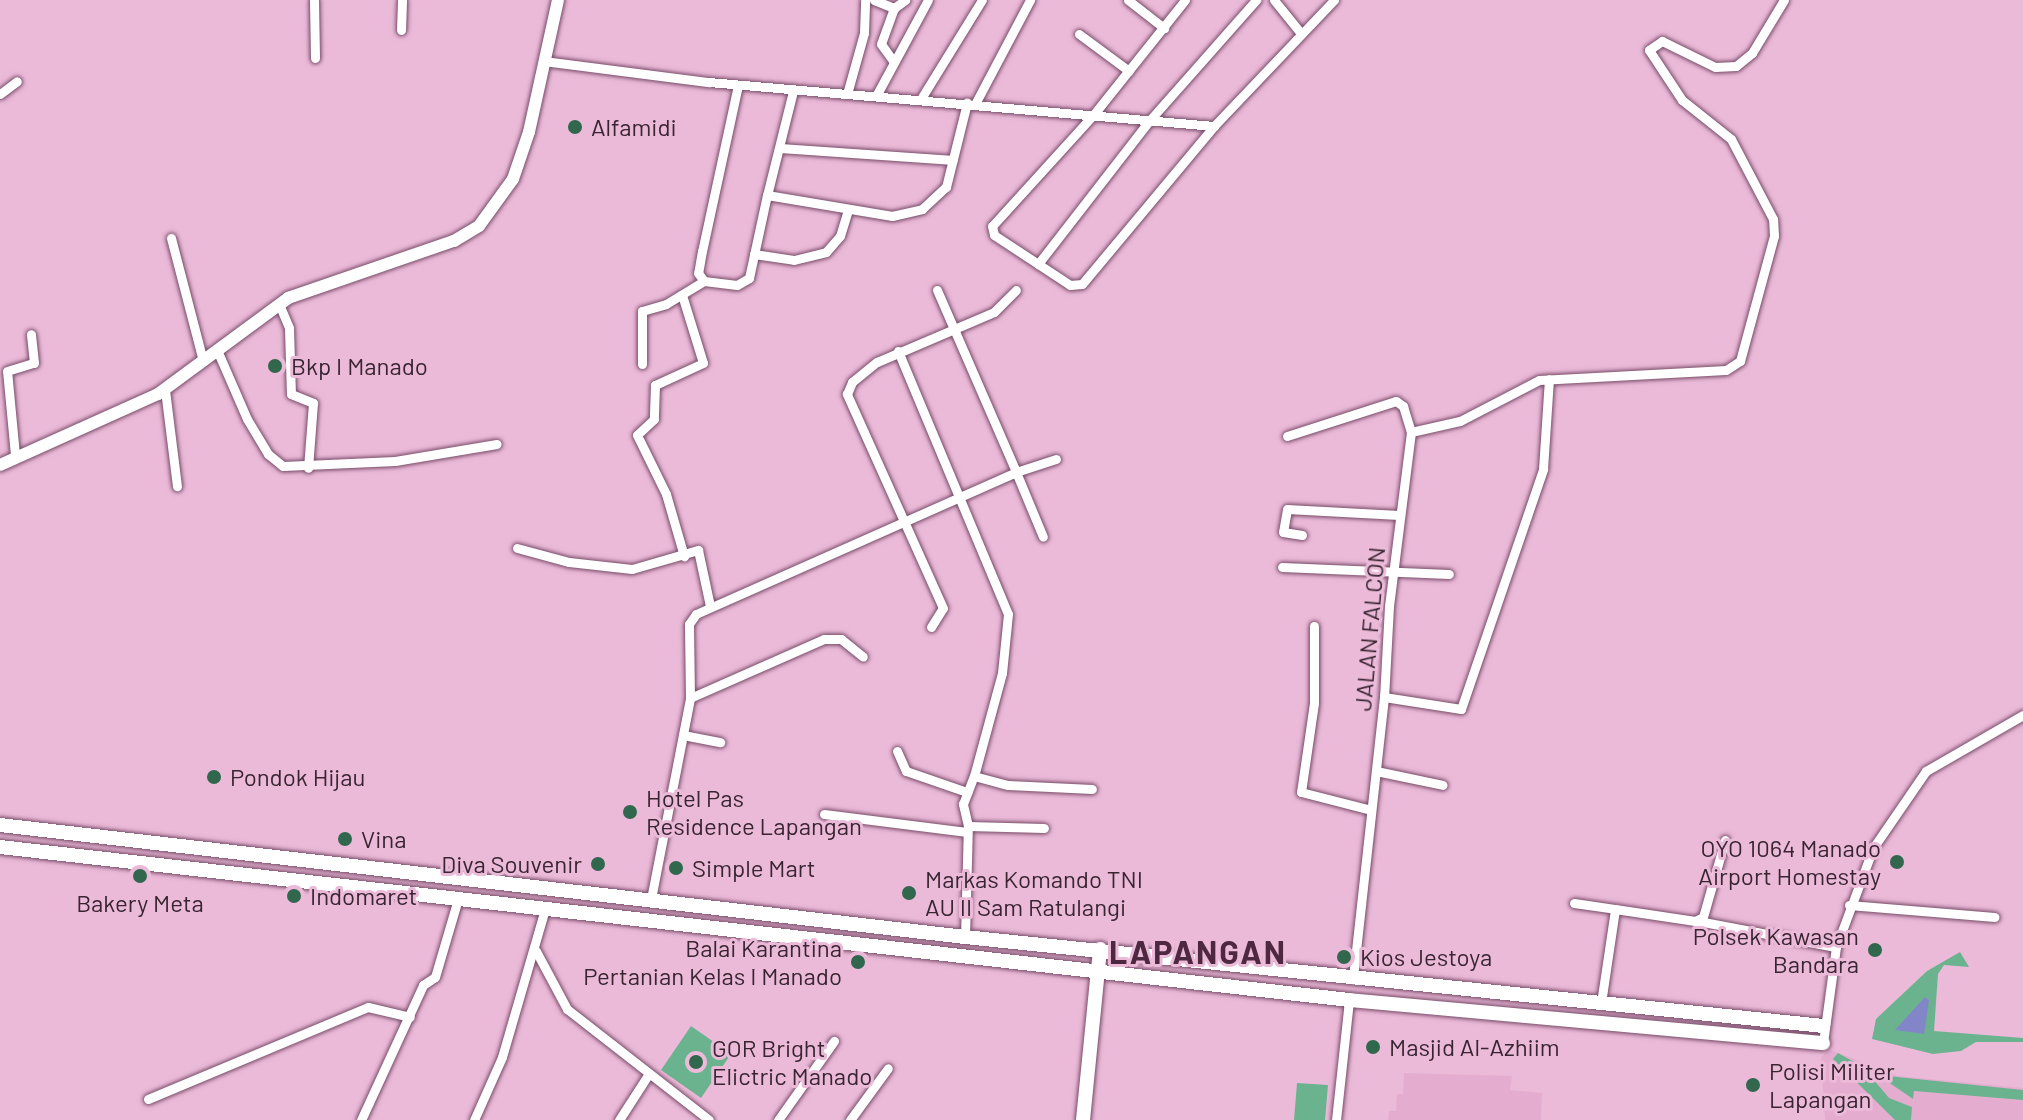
<!DOCTYPE html>
<style>
body{margin:0}
#map{position:relative;width:2023px;height:1120px;overflow:hidden;background:#ecbad9;font-family:Barlow,sans-serif}
div>[style]{position:absolute}
.built>*{inset:0;background:#e4add0}
.green>*{inset:0;background:#6bb38f}
.water>*{inset:0;background:#8285c7}
.roads{filter:drop-shadow(0 0 2px #774c68) drop-shadow(0 0 2px #774c68)}
.minor>*{height:9px;margin:-4.5px;padding:0 4.5px;transform-origin:4.5px;border-radius:4.5px;background:#fff}
.secondary>*{height:12px;margin:-6px;padding:0 6px;transform-origin:6px;border-radius:6px;background:#fff}
.primary>*{height:14px;margin:-7px;padding:0 7px;transform-origin:7px;border-radius:7px;background:#fff}
.trunk>*{height:14px;margin:-7px;padding:0 7px;transform-origin:7px;border-radius:7px;background:#fff}
.dots>*{width:22px;height:22px;translate:-50% -50%;box-sizing:border-box;border:4px solid #ecbad9;border-radius:50%}
span{translate:-50% -50%;white-space:nowrap;text-align:center;line-height:1.15;-webkit-text-stroke:6px #ecbad9;paint-order:stroke}
.poi-label{font-size:24px;color:#382531}
.left{translate:0 -50%;text-align:left}
.right{translate:-100% -50%;text-align:right}
.street-label{font-size:24px;color:#382531}
.district-label{font-size:32px;color:#4e2741;font-weight:700;letter-spacing:2px}
</style>
<div id="map">
<div class="built">
<i style="clip-path:polygon(1828px 1049px,1898px 1076px,2023px 1088px,2023px 1120px,1825px 1120px,1821px 1058px)"></i>
<i style="clip-path:polygon(1404px 1073px,1512px 1076px,1510px 1090px,1542px 1093px,1541px 1120px,1388px 1120px,1389px 1111px,1396px 1111px,1397px 1094px,1403px 1094px)"></i>
</div>
<div class="green">
<i style="clip-path:polygon(1960px 952px,1969px 967px,1944px 965px,1938px 974px,1934px 1031px,2023px 1038px,2023px 1042px,1976px 1042px,1961px 1051px,1933px 1054px,1872px 1039px,1876px 1019px,1927px 971px)"></i>
<i style="clip-path:polygon(691px 1026px,731px 1054px,701px 1098px,661px 1070px)"></i>
<i style="clip-path:polygon(1838px 1053px,1863px 1067px,1889px 1098px,1912px 1107px,1911px 1120px,1895px 1120px,1833px 1059px)"></i>
<i style="clip-path:polygon(1878px 1075px,2023px 1090px,2023px 1100px,1914px 1091px,1913px 1099px)"></i>
<i style="clip-path:polygon(1297px 1083px,1328px 1085px,1325px 1120px,1294px 1120px)"></i>
</div>
<div class="water">
<i style="clip-path:polygon(1925px 997px,1929px 1000px,1924px 1034px,1895px 1030px)"></i>
</div>
<div class="roads">
<div class="minor">
<i style="left:314px;top:0;width:58px;rotate:89deg"></i>
<i style="left:874px;top:0;width:22px;rotate:22deg"></i>
<i style="left:894px;top:8px;width:14px;rotate:-36deg"></i>
<i style="left:1128px;top:0;width:46px;rotate:37.9deg"></i>
<i style="left:1185px;top:0;width:146px;rotate:128.6deg"></i>
<i style="left:1094px;top:114px;width:151px;rotate:132.3deg"></i>
<i style="left:992px;top:226px;width:9px;rotate:77deg"></i>
<i style="left:994px;top:235px;width:91px;rotate:33.3deg"></i>
<i style="left:1070px;top:285px;width:12px;rotate:-5deg"></i>
<i style="left:1082px;top:284px;width:206px;rotate:-50.1deg"></i>
<i style="left:1214px;top:126px;width:174px;rotate:-46.4deg"></i>
<i style="left:1274px;top:0;width:40px;rotate:51deg"></i>
<i style="left:894px;top:8px;width:38px;rotate:110deg"></i>
<i style="left:881px;top:44px;width:22px;rotate:54deg"></i>
<i style="left:401px;top:30px;width:30px;rotate:-88deg"></i>
<i style="left:1079px;top:34px;width:62px;rotate:36.5deg"></i>
<i style="left:544px;top:61px;width:166px;rotate:7.3deg"></i>
<i style="left:709px;top:82px;width:507px;rotate:4.98deg"></i>
<i style="left:738px;top:85px;width:170px;rotate:102.2deg"></i>
<i style="left:702px;top:251px;width:22px;rotate:100deg"></i>
<i style="left:698px;top:273px;width:10px;rotate:53deg"></i>
<i style="left:704px;top:281px;width:33px;rotate:7deg"></i>
<i style="left:737px;top:285px;width:14px;rotate:-30deg"></i>
<i style="left:749px;top:278px;width:85px;rotate:-77.8deg"></i>
<i style="left:793px;top:91px;width:107px;rotate:104deg"></i>
<i style="left:767px;top:195px;width:127px;rotate:9.5deg"></i>
<i style="left:892px;top:216px;width:31px;rotate:-13deg"></i>
<i style="left:922px;top:209px;width:33px;rotate:-43deg"></i>
<i style="left:946px;top:187px;width:87px;rotate:-76deg"></i>
<i style="left:0;top:94px;width:21px;rotate:-37deg"></i>
<i style="left:847px;top:94px;width:63px;rotate:-74.4deg"></i>
<i style="left:864px;top:33px;width:33px;rotate:-88deg"></i>
<i style="left:876px;top:96px;width:109px;rotate:-61.6deg"></i>
<i style="left:922px;top:97px;width:114px;rotate:-58.3deg"></i>
<i style="left:975px;top:104px;width:118px;rotate:-62.1deg"></i>
<i style="left:781px;top:148px;width:172px;rotate:4deg"></i>
<i style="left:171px;top:238px;width:127px;rotate:75.4deg"></i>
<i style="left:754px;top:254px;width:40px;rotate:8.5deg"></i>
<i style="left:794px;top:260px;width:33px;rotate:-14deg"></i>
<i style="left:826px;top:252px;width:21px;rotate:-49deg"></i>
<i style="left:840px;top:236px;width:27px;rotate:-73deg"></i>
<i style="left:1038px;top:264px;width:181px;rotate:-52.2deg"></i>
<i style="left:1149px;top:121px;width:162px;rotate:-48.5deg"></i>
<i style="left:937px;top:290px;width:198px;rotate:66.5deg"></i>
<i style="left:1016px;top:472px;width:42px;rotate:-18deg"></i>
<i style="left:682px;top:295px;width:71px;rotate:72.8deg"></i>
<i style="left:703px;top:363px;width:53px;rotate:155.4deg"></i>
<i style="left:655px;top:385px;width:34px;rotate:92deg"></i>
<i style="left:654px;top:419px;width:23px;rotate:137deg"></i>
<i style="left:637px;top:435px;width:66px;rotate:63.8deg"></i>
<i style="left:666px;top:494px;width:65px;rotate:73.8deg"></i>
<i style="left:279px;top:304px;width:26px;rotate:67deg"></i>
<i style="left:289px;top:328px;width:66px;rotate:88.3deg"></i>
<i style="left:291px;top:394px;width:24px;rotate:22deg"></i>
<i style="left:313px;top:403px;width:65px;rotate:94.4deg"></i>
<i style="left:217px;top:350px;width:75px;rotate:66.5deg"></i>
<i style="left:247px;top:419px;width:41px;rotate:59deg"></i>
<i style="left:268px;top:454px;width:19px;rotate:39deg"></i>
<i style="left:283px;top:466px;width:112px;rotate:-2.6deg"></i>
<i style="left:395px;top:461px;width:103px;rotate:-9.5deg"></i>
<i style="left:898px;top:351px;width:285px;rotate:67.3deg"></i>
<i style="left:1008px;top:614px;width:59px;rotate:95.8deg"></i>
<i style="left:1002px;top:673px;width:107px;rotate:105.2deg"></i>
<i style="left:974px;top:776px;width:35px;rotate:15deg"></i>
<i style="left:1008px;top:785px;width:84px;rotate:2.7deg"></i>
<i style="left:642px;top:364px;width:53px;rotate:-90deg"></i>
<i style="left:642px;top:311px;width:25px;rotate:-16deg"></i>
<i style="left:666px;top:304px;width:44px;rotate:-31.2deg"></i>
<i style="left:165px;top:390px;width:97px;rotate:82.9deg"></i>
<i style="left:1411px;top:432px;width:50px;rotate:-12.7deg"></i>
<i style="left:1460px;top:421px;width:89px;rotate:-27.4deg"></i>
<i style="left:1539px;top:380px;width:187px;rotate:-3.1deg"></i>
<i style="left:1726px;top:370px;width:17px;rotate:-33deg"></i>
<i style="left:1740px;top:361px;width:130px;rotate:-74.8deg"></i>
<i style="left:1774px;top:236px;width:17px;rotate:-93deg"></i>
<i style="left:1773px;top:219px;width:90px;rotate:-117.7deg"></i>
<i style="left:1731px;top:139px;width:63px;rotate:-141.5deg"></i>
<i style="left:1682px;top:100px;width:60px;rotate:-123.4deg"></i>
<i style="left:1649px;top:50px;width:16px;rotate:-35deg"></i>
<i style="left:1662px;top:41px;width:59px;rotate:26.1deg"></i>
<i style="left:1715px;top:67px;width:21px;rotate:-3deg"></i>
<i style="left:1736px;top:66px;width:21px;rotate:-39deg"></i>
<i style="left:1752px;top:53px;width:62px;rotate:-58.9deg"></i>
<i style="left:1287px;top:436px;width:114px;rotate:-17.8deg"></i>
<i style="left:1396px;top:401px;width:9px;rotate:36deg"></i>
<i style="left:1403px;top:406px;width:27px;rotate:73deg"></i>
<i style="left:1411px;top:432px;width:175px;rotate:97.2deg"></i>
<i style="left:1389px;top:606px;width:91px;rotate:93.1deg"></i>
<i style="left:1384px;top:697px;width:284px;rotate:96.3deg"></i>
<i style="left:15px;top:455px;width:84px;rotate:-95.4deg"></i>
<i style="left:7px;top:371px;width:28px;rotate:-17deg"></i>
<i style="left:34px;top:363px;width:29px;rotate:-96deg"></i>
<i style="left:1302px;top:535px;width:19px;rotate:-171deg"></i>
<i style="left:1283px;top:532px;width:23px;rotate:-80deg"></i>
<i style="left:1287px;top:509px;width:112px;rotate:3.1deg"></i>
<i style="left:517px;top:548px;width:54px;rotate:15.1deg"></i>
<i style="left:569px;top:562px;width:63px;rotate:6.3deg"></i>
<i style="left:632px;top:569px;width:69px;rotate:-16.1deg"></i>
<i style="left:698px;top:550px;width:57px;rotate:77.9deg"></i>
<i style="left:1282px;top:567px;width:167px;rotate:2.4deg"></i>
<i style="left:1314px;top:626px;width:77px;rotate:90deg"></i>
<i style="left:1314px;top:703px;width:90px;rotate:98.3deg"></i>
<i style="left:1301px;top:792px;width:72px;rotate:14.4deg"></i>
<i style="left:931px;top:627px;width:22px;rotate:-58deg"></i>
<i style="left:943px;top:608px;width:235px;rotate:-114.2deg"></i>
<i style="left:847px;top:394px;width:13px;rotate:-67deg"></i>
<i style="left:852px;top:382px;width:32px;rotate:-39deg"></i>
<i style="left:877px;top:362px;width:127px;rotate:-23.1deg"></i>
<i style="left:994px;top:312px;width:31px;rotate:-45deg"></i>
<i style="left:1384px;top:697px;width:78px;rotate:8.9deg"></i>
<i style="left:1461px;top:709px;width:254px;rotate:-71.1deg"></i>
<i style="left:1543px;top:469px;width:90px;rotate:-86.2deg"></i>
<i style="left:690px;top:698px;width:146px;rotate:-23.8deg"></i>
<i style="left:824px;top:639px;width:17px"></i>
<i style="left:841px;top:639px;width:28px;rotate:39deg"></i>
<i style="left:683px;top:735px;width:38px;rotate:11deg"></i>
<i style="left:897px;top:751px;width:22px;rotate:66deg"></i>
<i style="left:906px;top:771px;width:65px;rotate:19deg"></i>
<i style="left:1376px;top:771px;width:68px;rotate:11.8deg"></i>
<i style="left:824px;top:814px;width:144px;rotate:7.2deg"></i>
<i style="left:968px;top:826px;width:23px;rotate:-103deg"></i>
<i style="left:963px;top:804px;width:30px;rotate:-69deg"></i>
<i style="left:651px;top:899px;width:205px;rotate:-79deg"></i>
<i style="left:690px;top:698px;width:74px;rotate:-90.8deg"></i>
<i style="left:689px;top:624px;width:12px;rotate:-55deg"></i>
<i style="left:696px;top:614px;width:350px;rotate:-23.9deg"></i>
<i style="left:1016px;top:472px;width:70px;rotate:67.4deg"></i>
<i style="left:1574px;top:903px;width:41px;rotate:8.3deg"></i>
<i style="left:1849px;top:905px;width:146px;rotate:4.7deg"></i>
<i style="left:1698px;top:921px;width:140px;rotate:10.7deg"></i>
<i style="left:965px;top:937px;width:111px;rotate:-88.5deg"></i>
<i style="left:968px;top:826px;width:76px;rotate:1.5deg"></i>
<i style="left:536px;top:951px;width:66px;rotate:61.9deg"></i>
<i style="left:567px;top:1009px;width:180px;rotate:38deg"></i>
<i style="left:1601px;top:1003px;width:95px;rotate:-81.5deg"></i>
<i style="left:1615px;top:909px;width:81px;rotate:8.5deg"></i>
<i style="left:1695px;top:921px;width:9px;rotate:-27deg"></i>
<i style="left:1703px;top:917px;width:80px;rotate:-74.1deg"></i>
<i style="left:1823px;top:1043px;width:97px;rotate:-82.3deg"></i>
<i style="left:1836px;top:947px;width:106px;rotate:-69.5deg"></i>
<i style="left:1873px;top:848px;width:93px;rotate:-55.5deg"></i>
<i style="left:1926px;top:771px;width:112px;rotate:-30deg"></i>
<i style="left:148px;top:1099px;width:238px;rotate:-22.7deg"></i>
<i style="left:368px;top:1007px;width:43px;rotate:13.4deg"></i>
<i style="left:361px;top:1120px;width:149px;rotate:-65.3deg"></i>
<i style="left:423px;top:985px;width:14px;rotate:-34deg"></i>
<i style="left:435px;top:977px;width:81px;rotate:-73.6deg"></i>
<i style="left:474px;top:1120px;width:69px;rotate:-66deg"></i>
<i style="left:502px;top:1057px;width:154px;rotate:-73.8deg"></i>
<i style="left:619px;top:1120px;width:54px;rotate:-57.2deg"></i>
<i style="left:778px;top:1120px;width:97px;rotate:-54.7deg"></i>
<i style="left:850px;top:1120px;width:64px;rotate:-53.8deg"></i>
<i style="left:1336px;top:1120px;width:121px;rotate:-83.8deg"></i>
</div>
<div class="secondary">
<i style="left:0;top:465px;width:173px;rotate:-24.2deg"></i>
<i style="left:158px;top:394px;width:162px;rotate:-36.4deg"></i>
<i style="left:288px;top:298px;width:176px;rotate:-19deg"></i>
<i style="left:454px;top:241px;width:29px;rotate:-31deg"></i>
<i style="left:479px;top:226px;width:58px;rotate:-54.1deg"></i>
<i style="left:513px;top:179px;width:50px;rotate:-71.2deg"></i>
<i style="left:529px;top:132px;width:135px;rotate:-77.6deg"></i>
</div>
<div class="primary">
<i style="left:1083px;top:1120px;width:172px;rotate:-84.3deg"></i>
</div>
<div class="trunk">
<i style="left:0;top:825px;width:971px;rotate:6.62deg"></i>
<i style="left:965px;top:937px;width:863px;rotate:5.92deg"></i>
<i style="left:0;top:847px;width:1358px;rotate:6.47deg"></i>
<i style="left:1349px;top:1000px;width:476px;rotate:5.2deg"></i>
</div>
</div>
<div class="dots">
<i style="left:575px;top:127px;background:#31674d"></i>
<i style="left:275px;top:366px;background:#31674d"></i>
<i style="left:214px;top:777px;background:#31674d"></i>
<i style="left:630px;top:812px;background:#31674d"></i>
<i style="left:345px;top:839px;background:#31674d"></i>
<i style="left:1897px;top:862px;background:#31674d"></i>
<i style="left:598px;top:864px;background:#31674d"></i>
<i style="left:676px;top:868px;background:#31674d"></i>
<i style="left:140px;top:876px;background:#31674d"></i>
<i style="left:909px;top:893px;background:#31674d"></i>
<i style="left:294px;top:896px;background:#31674d"></i>
<i style="left:1875px;top:950px;background:#31674d"></i>
<i style="left:1344px;top:957px;background:#31674d"></i>
<i style="left:858px;top:962px;background:#31674d"></i>
<i style="left:1373px;top:1047px;background:#31674d"></i>
<i style="left:696px;top:1062px;background:#31674d"></i>
<i style="left:1753px;top:1085px;background:#31674d"></i>
</div>
<div class="poi-label">
<span class="left" style="left:591px;top:127px">Alfamidi</span>
<span class="left" style="left:291px;top:366px">Bkp I Manado</span>
<span class="left" style="left:230px;top:777px">Pondok Hijau</span>
<span class="left" style="left:646px;top:812px">Hotel Pas<br>Residence Lapangan</span>
<span class="left" style="left:361px;top:839px">Vina</span>
<span class="right" style="left:1881px;top:862px">OYO 1064 Manado<br>Airport Homestay</span>
<span class="right" style="left:582px;top:864px">Diva Souvenir</span>
<span class="left" style="left:692px;top:868px">Simple Mart</span>
<span class="left" style="left:925px;top:893px">Markas Komando TNI<br>AU II Sam Ratulangi</span>
<span class="left" style="left:310px;top:896px">Indomaret</span>
<span style="left:140px;top:903px">Bakery Meta</span>
<span class="right" style="left:1859px;top:950px">Polsek Kawasan<br>Bandara</span>
<span class="right" style="left:842px;top:962px">Balai Karantina<br>Pertanian Kelas I Manado</span>
<span class="left" style="left:1360px;top:957px">Kios Jestoya</span>
<span class="left" style="left:1389px;top:1047px">Masjid Al-Azhiim</span>
<span class="left" style="left:712px;top:1062px">GOR Bright<br>Elictric Manado</span>
<span class="left" style="left:1769px;top:1085px">Polisi Militer<br>Lapangan</span>
</div>
<div class="street-label">
<span style="left:1369px;top:629px;rotate:-85deg">JALAN FALCON</span>
</div>
<div class="district-label">
<span style="left:1198px;top:951px">LAPANGAN</span>
</div>
</div>
